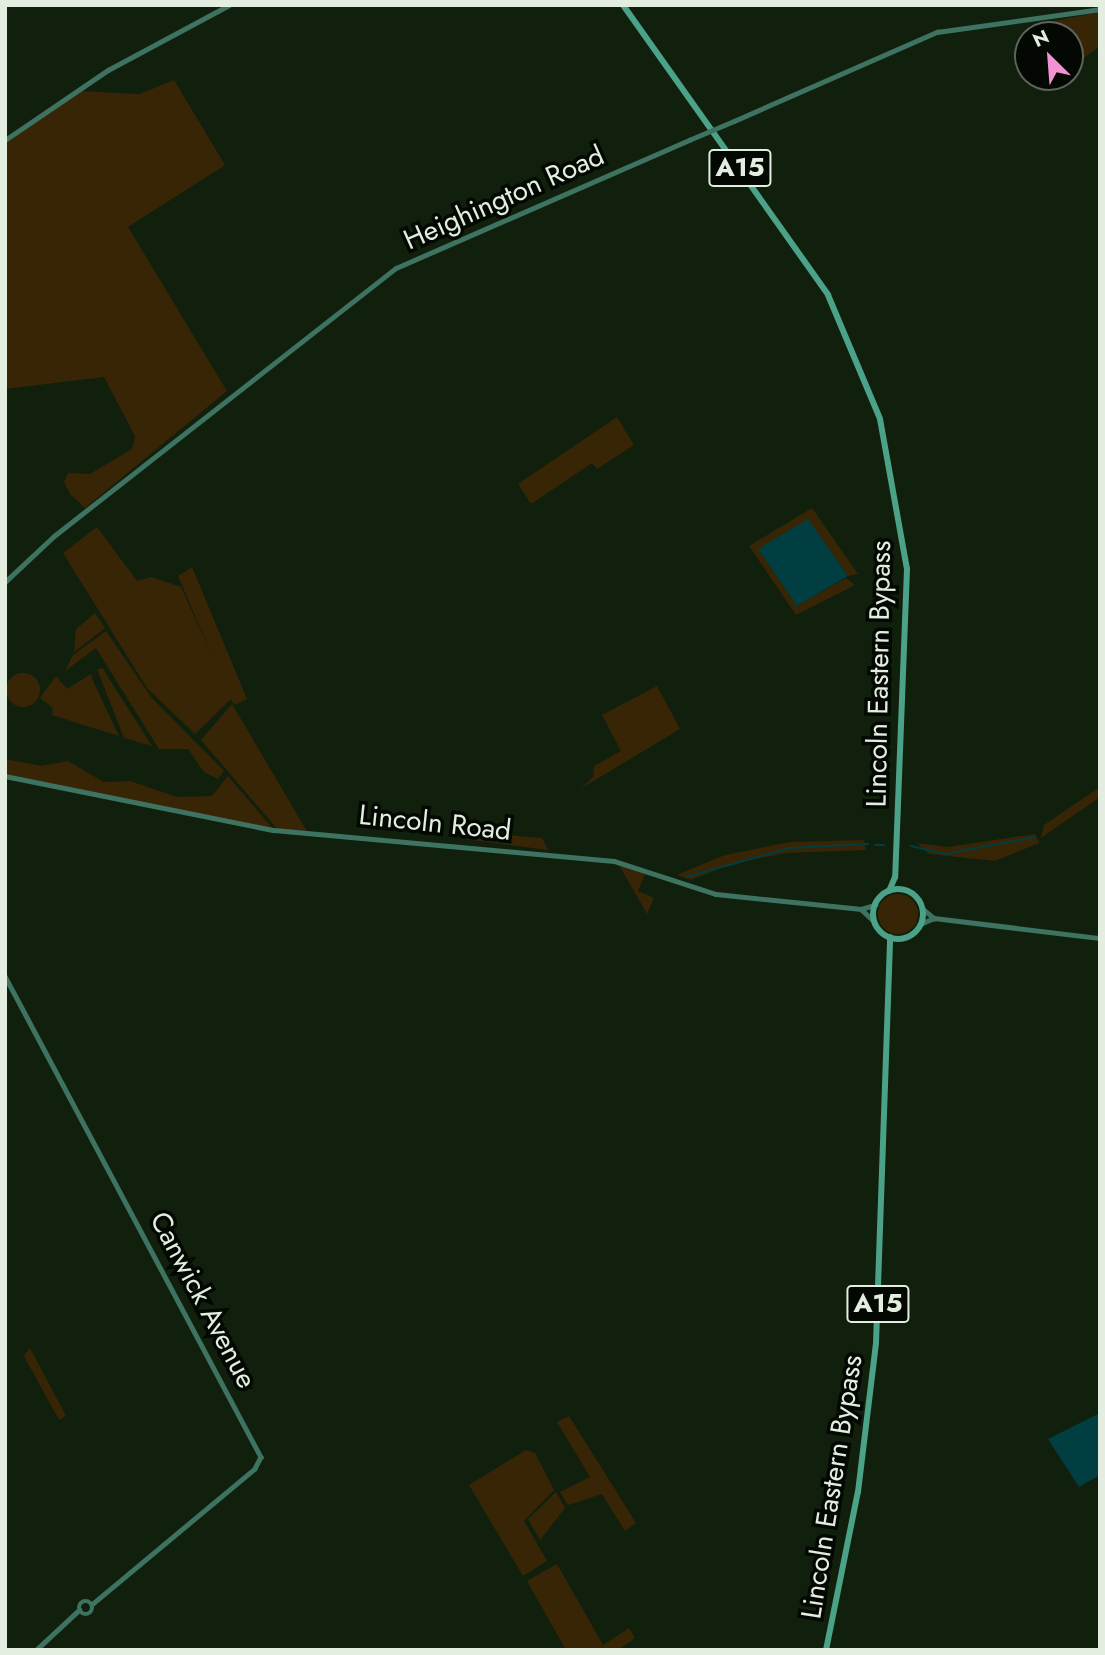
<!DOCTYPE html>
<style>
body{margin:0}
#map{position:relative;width:1105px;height:1655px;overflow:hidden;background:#11200d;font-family:Jost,sans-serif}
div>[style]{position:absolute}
.green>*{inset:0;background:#382505}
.round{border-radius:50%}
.water>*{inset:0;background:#003e42}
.stream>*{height:2px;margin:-1px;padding:0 1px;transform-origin:1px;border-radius:1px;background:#003e42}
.secondary>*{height:4.5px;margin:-2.25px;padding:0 2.25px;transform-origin:2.25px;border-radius:2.25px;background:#3e7362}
.secondary>.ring{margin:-2.25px;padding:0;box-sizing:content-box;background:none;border:4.5px solid #3e7362;border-radius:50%}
.highway>*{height:6px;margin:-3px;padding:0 3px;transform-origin:3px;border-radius:3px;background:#4ba288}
.highway>.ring{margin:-3px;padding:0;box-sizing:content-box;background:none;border:6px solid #4ba288;border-radius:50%}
.secondary-bridge>*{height:4.5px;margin:-2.25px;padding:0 2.25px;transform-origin:2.25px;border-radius:2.25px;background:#3e7362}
span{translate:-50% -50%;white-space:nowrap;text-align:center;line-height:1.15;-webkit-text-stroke:7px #030803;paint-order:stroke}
.shield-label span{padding:2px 5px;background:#030803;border:2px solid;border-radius:5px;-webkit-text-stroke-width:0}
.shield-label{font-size:26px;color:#e3eee1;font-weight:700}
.street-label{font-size:28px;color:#e3eee1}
.frame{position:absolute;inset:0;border:7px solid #e3eee1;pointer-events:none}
.north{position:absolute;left:1014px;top:21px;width:70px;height:70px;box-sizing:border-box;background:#030803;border:2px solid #5d645c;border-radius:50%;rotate:335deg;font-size:19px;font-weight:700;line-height:28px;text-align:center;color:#e3eee1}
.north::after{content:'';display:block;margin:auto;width:24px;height:32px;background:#f391d5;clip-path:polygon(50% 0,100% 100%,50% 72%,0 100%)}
</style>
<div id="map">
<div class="green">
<i style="clip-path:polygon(1100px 12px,1100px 46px,1070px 68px,1070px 35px,1043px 35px,1038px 24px)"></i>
<i style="clip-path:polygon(174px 80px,225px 165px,128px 227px,227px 391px,85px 508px,70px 494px,64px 482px,68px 473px,90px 474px,132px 449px,135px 436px,104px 377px,5px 389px,5px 144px,78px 91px,140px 94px)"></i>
<i style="clip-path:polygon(617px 417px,634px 445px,597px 469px,592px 463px,531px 504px,518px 484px)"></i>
<i style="clip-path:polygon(812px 508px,858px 574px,848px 576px,808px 520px,759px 549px,797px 606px,846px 578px,855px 585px,796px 615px,749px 546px)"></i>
<i style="clip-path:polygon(97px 527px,137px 581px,151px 577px,181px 587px,214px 660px,178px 576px,192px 567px,247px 699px,234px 705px,231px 699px,195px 734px,147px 688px,63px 553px)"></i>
<i style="clip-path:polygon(95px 613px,105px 628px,74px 652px,76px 629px)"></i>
<i style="clip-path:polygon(106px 631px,151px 697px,224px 771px,218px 779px,204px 772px,188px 749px,159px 749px,96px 648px,65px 671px,73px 655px)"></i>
<i style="clip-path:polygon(103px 668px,106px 674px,152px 746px,124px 738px,97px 669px)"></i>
<i class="round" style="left:6px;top:673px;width:34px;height:34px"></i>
<i style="clip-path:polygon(91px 674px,93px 681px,119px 736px,52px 715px,53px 708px,40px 698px,56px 676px,67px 689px)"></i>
<i style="clip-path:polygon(657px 686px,680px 729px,580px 789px,593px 777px,594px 766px,621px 751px,602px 715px)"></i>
<i style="clip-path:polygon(232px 704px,308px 833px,279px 831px,201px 740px)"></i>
<i style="clip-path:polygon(5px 759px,42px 766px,68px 761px,104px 782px,130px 781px,177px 797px,212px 796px,228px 776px,274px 830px,5px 774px)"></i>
<i style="clip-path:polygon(1100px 787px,1100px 797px,1041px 838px,1044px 825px)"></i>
<i style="clip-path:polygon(475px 832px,542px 838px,548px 850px,464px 839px)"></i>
<i style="clip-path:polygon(1035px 834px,1039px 843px,995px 861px,929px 854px,917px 843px,947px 847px)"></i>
<i style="clip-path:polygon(864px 840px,866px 850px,786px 853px,730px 864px,691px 880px,677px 875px,725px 855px,790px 842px)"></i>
<i style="clip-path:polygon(619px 865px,645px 874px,638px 891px,654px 898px,647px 914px)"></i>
<i class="round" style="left:878px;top:894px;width:40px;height:40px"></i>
<i style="clip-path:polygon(30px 1348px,66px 1416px,59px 1420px,24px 1356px)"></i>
<i style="clip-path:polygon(569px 1416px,636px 1523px,625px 1531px,602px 1494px,568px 1505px,560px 1492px,590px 1477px,557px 1422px)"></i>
<i style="clip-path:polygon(526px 1450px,535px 1453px,554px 1490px,524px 1521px,547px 1561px,523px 1576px,469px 1485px)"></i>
<i style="clip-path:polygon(556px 1492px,565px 1508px,540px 1540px,528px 1519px)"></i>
<i style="clip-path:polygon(557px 1564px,603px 1645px,629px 1628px,635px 1638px,618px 1650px,566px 1650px,527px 1581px)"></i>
</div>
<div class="water">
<i style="clip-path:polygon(808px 519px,848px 576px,797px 606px,758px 549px)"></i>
<i style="clip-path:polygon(1100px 1413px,1100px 1475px,1079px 1487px,1048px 1439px)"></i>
</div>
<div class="stream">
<i style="left:875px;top:845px;width:9px"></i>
<i style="left:911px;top:846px;width:35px;rotate:13deg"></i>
<i style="left:945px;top:854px;width:92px;rotate:-10.7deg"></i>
<i style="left:686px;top:877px;width:108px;rotate:-15.6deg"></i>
<i style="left:790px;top:848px;width:78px;rotate:-2.9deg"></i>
</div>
<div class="secondary">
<i style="left:734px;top:121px;width:222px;rotate:-23.7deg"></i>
<i style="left:937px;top:32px;width:165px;rotate:-8deg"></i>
<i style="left:5px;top:140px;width:125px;rotate:-34.2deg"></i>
<i style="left:108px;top:70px;width:137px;rotate:-28.2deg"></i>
<i style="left:5px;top:582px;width:67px;rotate:-43.2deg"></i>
<i style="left:54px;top:536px;width:434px;rotate:-38.1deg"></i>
<i style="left:396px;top:268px;width:320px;rotate:-23.6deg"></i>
<i style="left:5px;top:776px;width:274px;rotate:11.4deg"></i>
<i style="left:274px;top:830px;width:341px;rotate:5.2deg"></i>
<i style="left:614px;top:861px;width:107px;rotate:17.9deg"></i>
<i style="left:716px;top:894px;width:146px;rotate:5.9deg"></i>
<i style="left:861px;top:909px;width:15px;rotate:-16deg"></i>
<i style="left:922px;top:908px;width:16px;rotate:40deg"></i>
<i style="left:862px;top:910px;width:16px;rotate:43deg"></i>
<i style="left:920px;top:924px;width:15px;rotate:-23deg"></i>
<i style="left:934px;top:918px;width:167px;rotate:6.9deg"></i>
<i style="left:5px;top:976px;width:545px;rotate:61.98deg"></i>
<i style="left:261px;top:1457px;width:13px;rotate:117deg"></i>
<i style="left:255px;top:1469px;width:212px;rotate:140.2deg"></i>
<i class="ring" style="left:79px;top:1601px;width:9.5px;height:9.5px"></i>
<i style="left:36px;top:1650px;width:59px;rotate:-42.9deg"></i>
</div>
<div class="highway">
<i style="left:623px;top:5px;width:355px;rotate:54.7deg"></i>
<i style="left:828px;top:295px;width:134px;rotate:67.2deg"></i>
<i style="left:880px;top:419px;width:152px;rotate:79.8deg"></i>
<i style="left:907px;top:569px;width:308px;rotate:92.2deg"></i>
<i style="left:895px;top:877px;width:15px;rotate:113deg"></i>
<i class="ring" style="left:873px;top:889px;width:44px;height:44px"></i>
<i style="left:826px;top:1650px;width:161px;rotate:-78.6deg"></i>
<i style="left:858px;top:1492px;width:150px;rotate:-83.1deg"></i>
<i style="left:876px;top:1343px;width:406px;rotate:-88deg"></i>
</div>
<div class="secondary-bridge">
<i style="left:689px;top:140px;width:49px;rotate:-22.9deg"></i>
</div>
<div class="shield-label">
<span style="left:740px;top:168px">A15</span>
<span style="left:878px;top:1304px">A15</span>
</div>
<div class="street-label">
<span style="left:504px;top:198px;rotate:-24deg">Heighington Road</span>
<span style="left:879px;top:674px;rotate:-89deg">Lincoln Eastern Bypass</span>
<span style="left:435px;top:823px;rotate:6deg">Lincoln Road</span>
<span style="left:203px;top:1300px;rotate:62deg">Canwick Avenue</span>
<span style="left:832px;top:1487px;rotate:-81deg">Lincoln Eastern Bypass</span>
</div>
<div class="frame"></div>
<div class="north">N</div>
</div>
